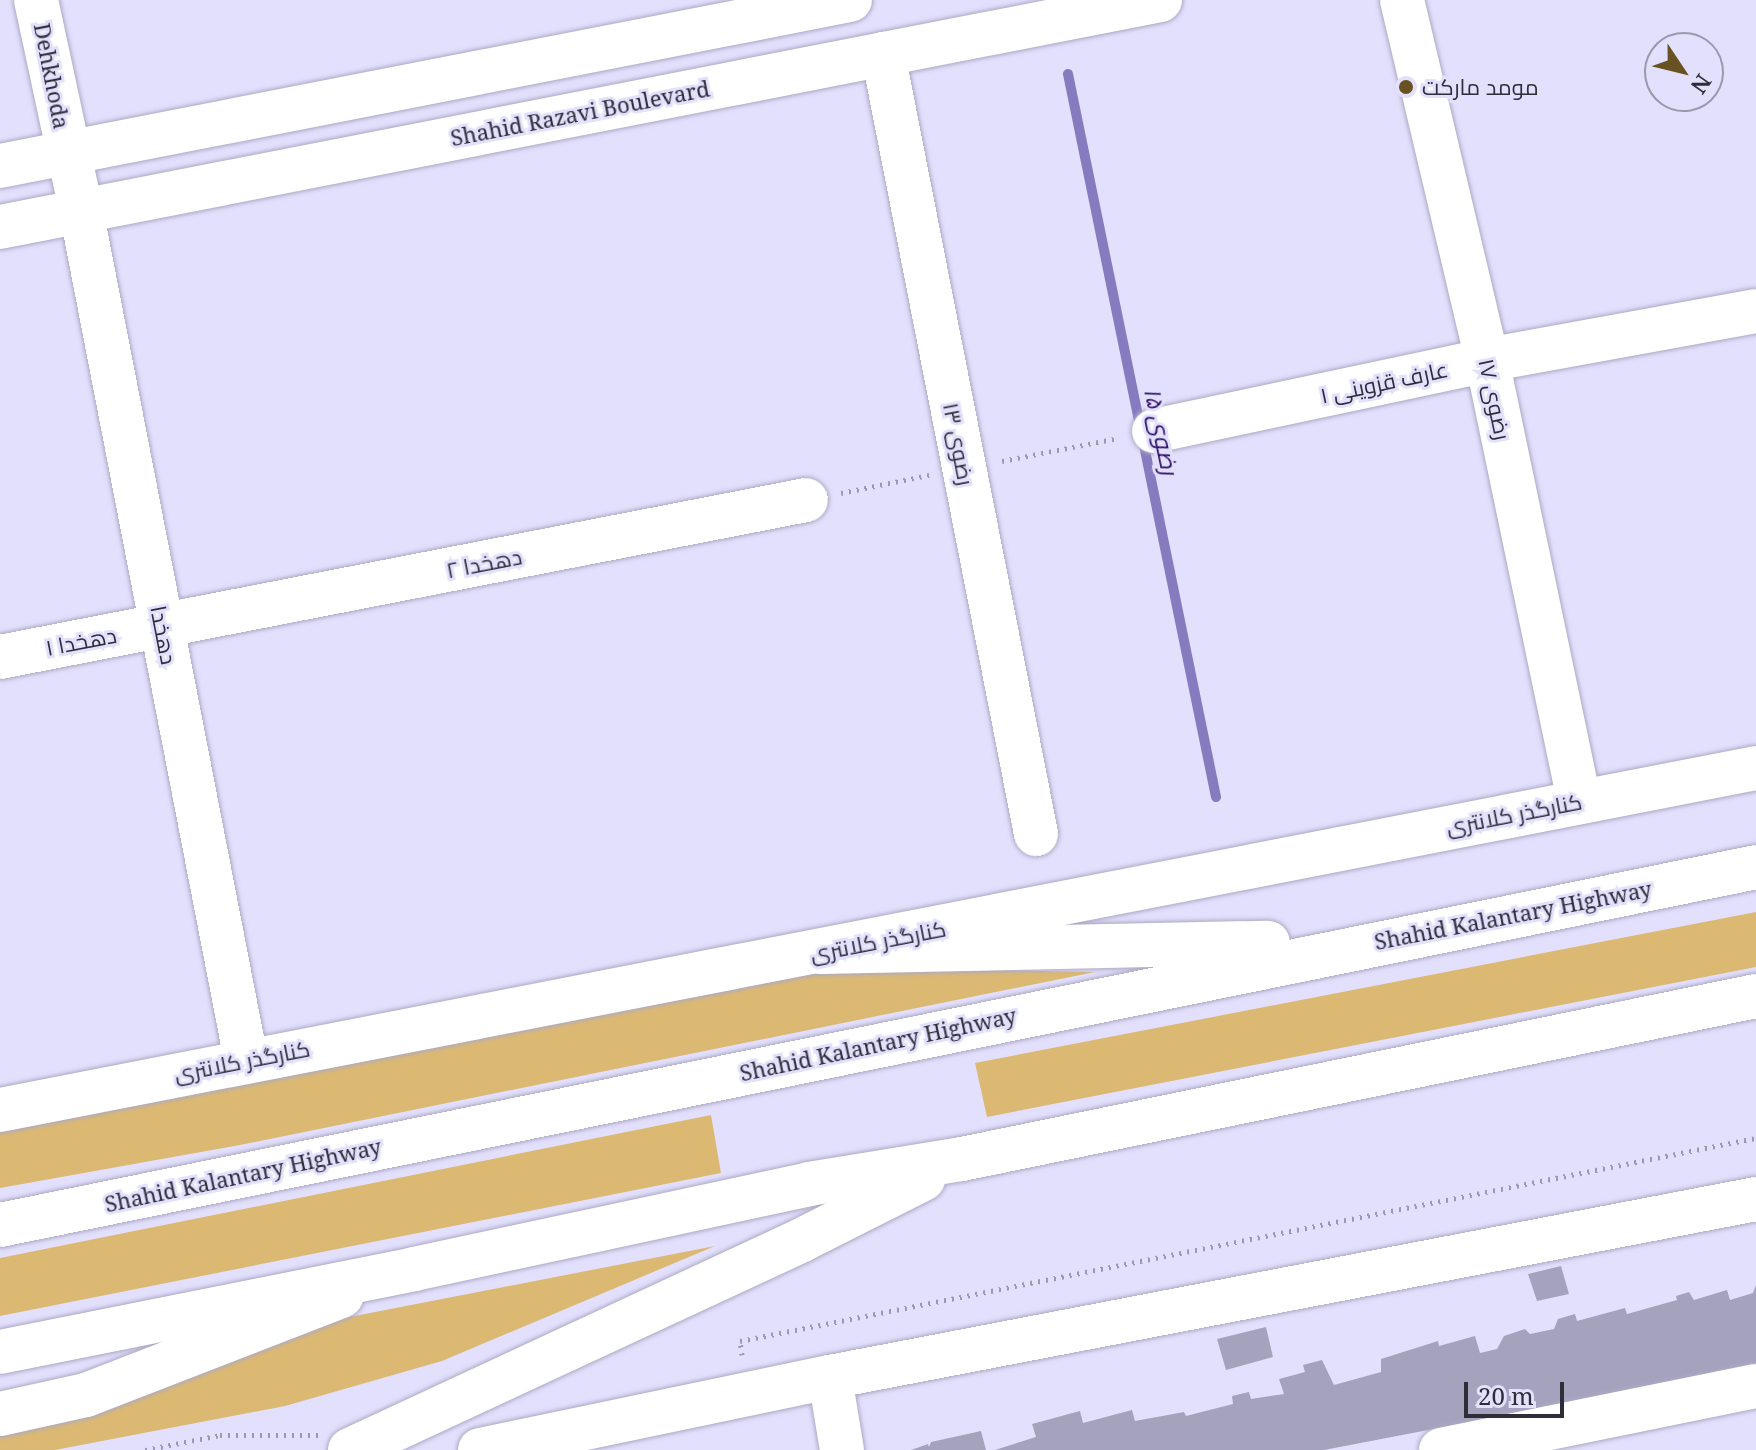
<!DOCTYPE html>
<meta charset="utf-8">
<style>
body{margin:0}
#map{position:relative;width:1756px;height:1450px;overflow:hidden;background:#e3e0fd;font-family:"Noto Serif",Cairo,serif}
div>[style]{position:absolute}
.green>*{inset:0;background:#dcb973}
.stream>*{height:10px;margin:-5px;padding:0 5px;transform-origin:5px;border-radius:5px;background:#877bc0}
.building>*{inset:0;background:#a5a2be}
.path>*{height:5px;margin-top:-2.5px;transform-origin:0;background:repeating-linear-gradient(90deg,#9c99af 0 2px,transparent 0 8px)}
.roads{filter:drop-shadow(0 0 2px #aca9c5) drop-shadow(0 0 2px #aca9c5)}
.minor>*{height:44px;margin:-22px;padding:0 22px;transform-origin:22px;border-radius:22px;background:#fff}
.highway>*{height:44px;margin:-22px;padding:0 22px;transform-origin:22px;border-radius:22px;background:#fff}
.dots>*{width:22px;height:22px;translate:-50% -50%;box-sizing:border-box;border:4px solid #e3e0fd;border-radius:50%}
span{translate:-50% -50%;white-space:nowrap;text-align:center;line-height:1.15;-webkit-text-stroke:6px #e3e0fd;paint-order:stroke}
.street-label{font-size:22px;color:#2e2d38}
.poi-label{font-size:22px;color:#2e2d38}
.left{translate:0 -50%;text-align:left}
.water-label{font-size:24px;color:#2f1266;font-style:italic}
.north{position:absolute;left:1644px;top:32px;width:80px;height:80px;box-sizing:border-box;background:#e3e0fd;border:2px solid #9b98ae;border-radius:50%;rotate:125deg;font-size:22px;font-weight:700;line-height:32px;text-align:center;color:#2e2d38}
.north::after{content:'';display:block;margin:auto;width:28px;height:36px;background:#695222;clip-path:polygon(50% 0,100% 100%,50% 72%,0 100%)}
.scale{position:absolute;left:1464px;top:1382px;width:100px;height:36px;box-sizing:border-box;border:4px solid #2e2d38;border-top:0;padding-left:10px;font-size:24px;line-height:28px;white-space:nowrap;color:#2e2d38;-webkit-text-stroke:6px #e3e0fd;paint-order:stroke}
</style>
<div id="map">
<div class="green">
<i style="clip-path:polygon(1756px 912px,1756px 967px,987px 1117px,975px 1063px)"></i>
<i style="clip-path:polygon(891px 968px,1095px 972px,240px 1145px,0 1188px,0 1124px,787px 973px)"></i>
<i style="clip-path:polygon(711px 1115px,721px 1173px,0 1316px,0 1258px)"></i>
<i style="clip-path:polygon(715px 1246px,442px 1361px,285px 1406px,55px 1450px,0 1450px,0 1429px,298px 1327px)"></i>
</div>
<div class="stream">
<i style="left:1068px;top:74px;width:738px;rotate:78.43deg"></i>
</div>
<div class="building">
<i style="clip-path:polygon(1561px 1266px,1569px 1294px,1537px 1301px,1528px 1274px)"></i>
<i style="clip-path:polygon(1756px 1285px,1756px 1367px,1324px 1450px,995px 1450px,1036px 1437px,1032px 1424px,1080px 1411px,1083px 1423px,1132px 1410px,1135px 1421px,1184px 1412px,1186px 1416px,1233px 1404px,1232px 1396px,1249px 1392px,1251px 1399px,1284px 1394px,1279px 1379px,1305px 1372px,1303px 1365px,1322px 1360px,1334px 1385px,1381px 1372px,1381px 1359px,1438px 1341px,1439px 1346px,1475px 1336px,1480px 1353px,1497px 1349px,1504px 1336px,1525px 1329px,1530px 1334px,1554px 1329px,1558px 1319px,1575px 1314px,1577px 1321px,1625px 1308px,1627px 1314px,1677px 1300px,1676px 1296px,1689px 1292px,1694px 1300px,1727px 1290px,1730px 1300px,1753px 1293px)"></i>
<i style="clip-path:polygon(1266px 1327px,1273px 1357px,1226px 1370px,1217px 1339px)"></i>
<i style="clip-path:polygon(981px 1431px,986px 1450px,911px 1450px,928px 1444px,929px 1447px,931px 1442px)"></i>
</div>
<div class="path">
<i style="left:1002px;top:461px;width:118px;rotate:-11.2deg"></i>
<i style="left:841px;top:493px;width:90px;rotate:-11.6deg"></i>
<i style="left:742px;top:1355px;width:14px;rotate:-98deg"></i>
<i style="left:740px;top:1341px;width:1036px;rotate:-11.3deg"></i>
<i style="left:145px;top:1450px;width:76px;rotate:-11.3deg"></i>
<i style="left:220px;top:1435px;width:98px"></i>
</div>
<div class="roads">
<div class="minor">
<i style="left:36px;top:0;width:215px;rotate:77.9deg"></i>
<i style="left:81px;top:210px;width:866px;rotate:79.01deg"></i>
<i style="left:1402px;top:0;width:370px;rotate:76.7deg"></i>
<i style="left:1487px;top:360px;width:450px;rotate:78.2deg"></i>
<i style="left:883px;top:54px;width:795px;rotate:78.9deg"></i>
<i style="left:0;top:166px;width:866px;rotate:-11.05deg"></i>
<i style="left:0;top:227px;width:1182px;rotate:-11.07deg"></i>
<i style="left:1154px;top:431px;width:340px;rotate:-12deg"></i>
<i style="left:1487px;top:360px;width:273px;rotate:-10.3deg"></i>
<i style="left:0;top:657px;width:821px;rotate:-11.02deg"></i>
<i style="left:0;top:1110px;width:1789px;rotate:-11.02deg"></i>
<i style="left:830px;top:1377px;width:74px;rotate:80.7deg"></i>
<i style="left:0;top:1414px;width:88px;rotate:-12.5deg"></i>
<i style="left:86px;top:1395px;width:274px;rotate:-21.2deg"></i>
<i style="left:480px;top:1450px;width:358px;rotate:-11.8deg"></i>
<i style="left:830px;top:1377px;width:943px;rotate:-10.88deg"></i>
<i style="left:1441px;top:1450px;width:321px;rotate:-11.5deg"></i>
</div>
<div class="highway">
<i style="left:821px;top:952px;width:447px;rotate:-1.2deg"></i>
<i style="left:0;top:1225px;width:1792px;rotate:-11.52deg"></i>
<i style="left:0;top:1352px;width:422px;rotate:-11.3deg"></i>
<i style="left:414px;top:1269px;width:404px;rotate:-12.1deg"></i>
<i style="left:809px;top:1184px;width:155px;rotate:-9.3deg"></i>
<i style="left:962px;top:1159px;width:811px;rotate:-11.6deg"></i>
<i style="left:350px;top:1450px;width:498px;rotate:-24.9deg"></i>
<i style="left:802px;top:1240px;width:136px;rotate:-26.8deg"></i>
</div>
</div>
<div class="dots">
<i style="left:1406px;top:87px;background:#695222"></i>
</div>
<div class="street-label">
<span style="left:52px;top:76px;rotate:79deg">Dehkhoda</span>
<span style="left:580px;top:113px;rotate:-11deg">Shahid Razavi Boulevard</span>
<span style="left:1384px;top:382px;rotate:-12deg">عارف قزوینی ۱</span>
<span style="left:1495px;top:399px;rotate:78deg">رضوی ۱۷</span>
<span style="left:959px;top:444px;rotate:79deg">رضوی ۱۳</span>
<span style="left:484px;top:563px;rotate:-11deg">دهخدا ۲</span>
<span style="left:164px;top:635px;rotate:79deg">دهخدا</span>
<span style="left:81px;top:641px;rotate:-11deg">دهخدا ۱</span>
<span style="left:1514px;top:814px;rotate:-11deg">کنارگذر کلانتری</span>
<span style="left:1513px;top:915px;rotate:-11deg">Shahid Kalantary Highway</span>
<span style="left:878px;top:941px;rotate:-11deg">کنارگذر کلانتری</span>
<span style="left:878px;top:1044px;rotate:-12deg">Shahid Kalantary Highway</span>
<span style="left:242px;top:1061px;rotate:-11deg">کنارگذر کلانتری</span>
<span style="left:243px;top:1175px;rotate:-12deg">Shahid Kalantary Highway</span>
</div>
<div class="poi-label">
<span class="left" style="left:1422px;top:87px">مومد مارکت</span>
</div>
<div class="water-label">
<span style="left:1162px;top:431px;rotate:78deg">رضوی ۱۵</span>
</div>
<div class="north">N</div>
<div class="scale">20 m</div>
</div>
